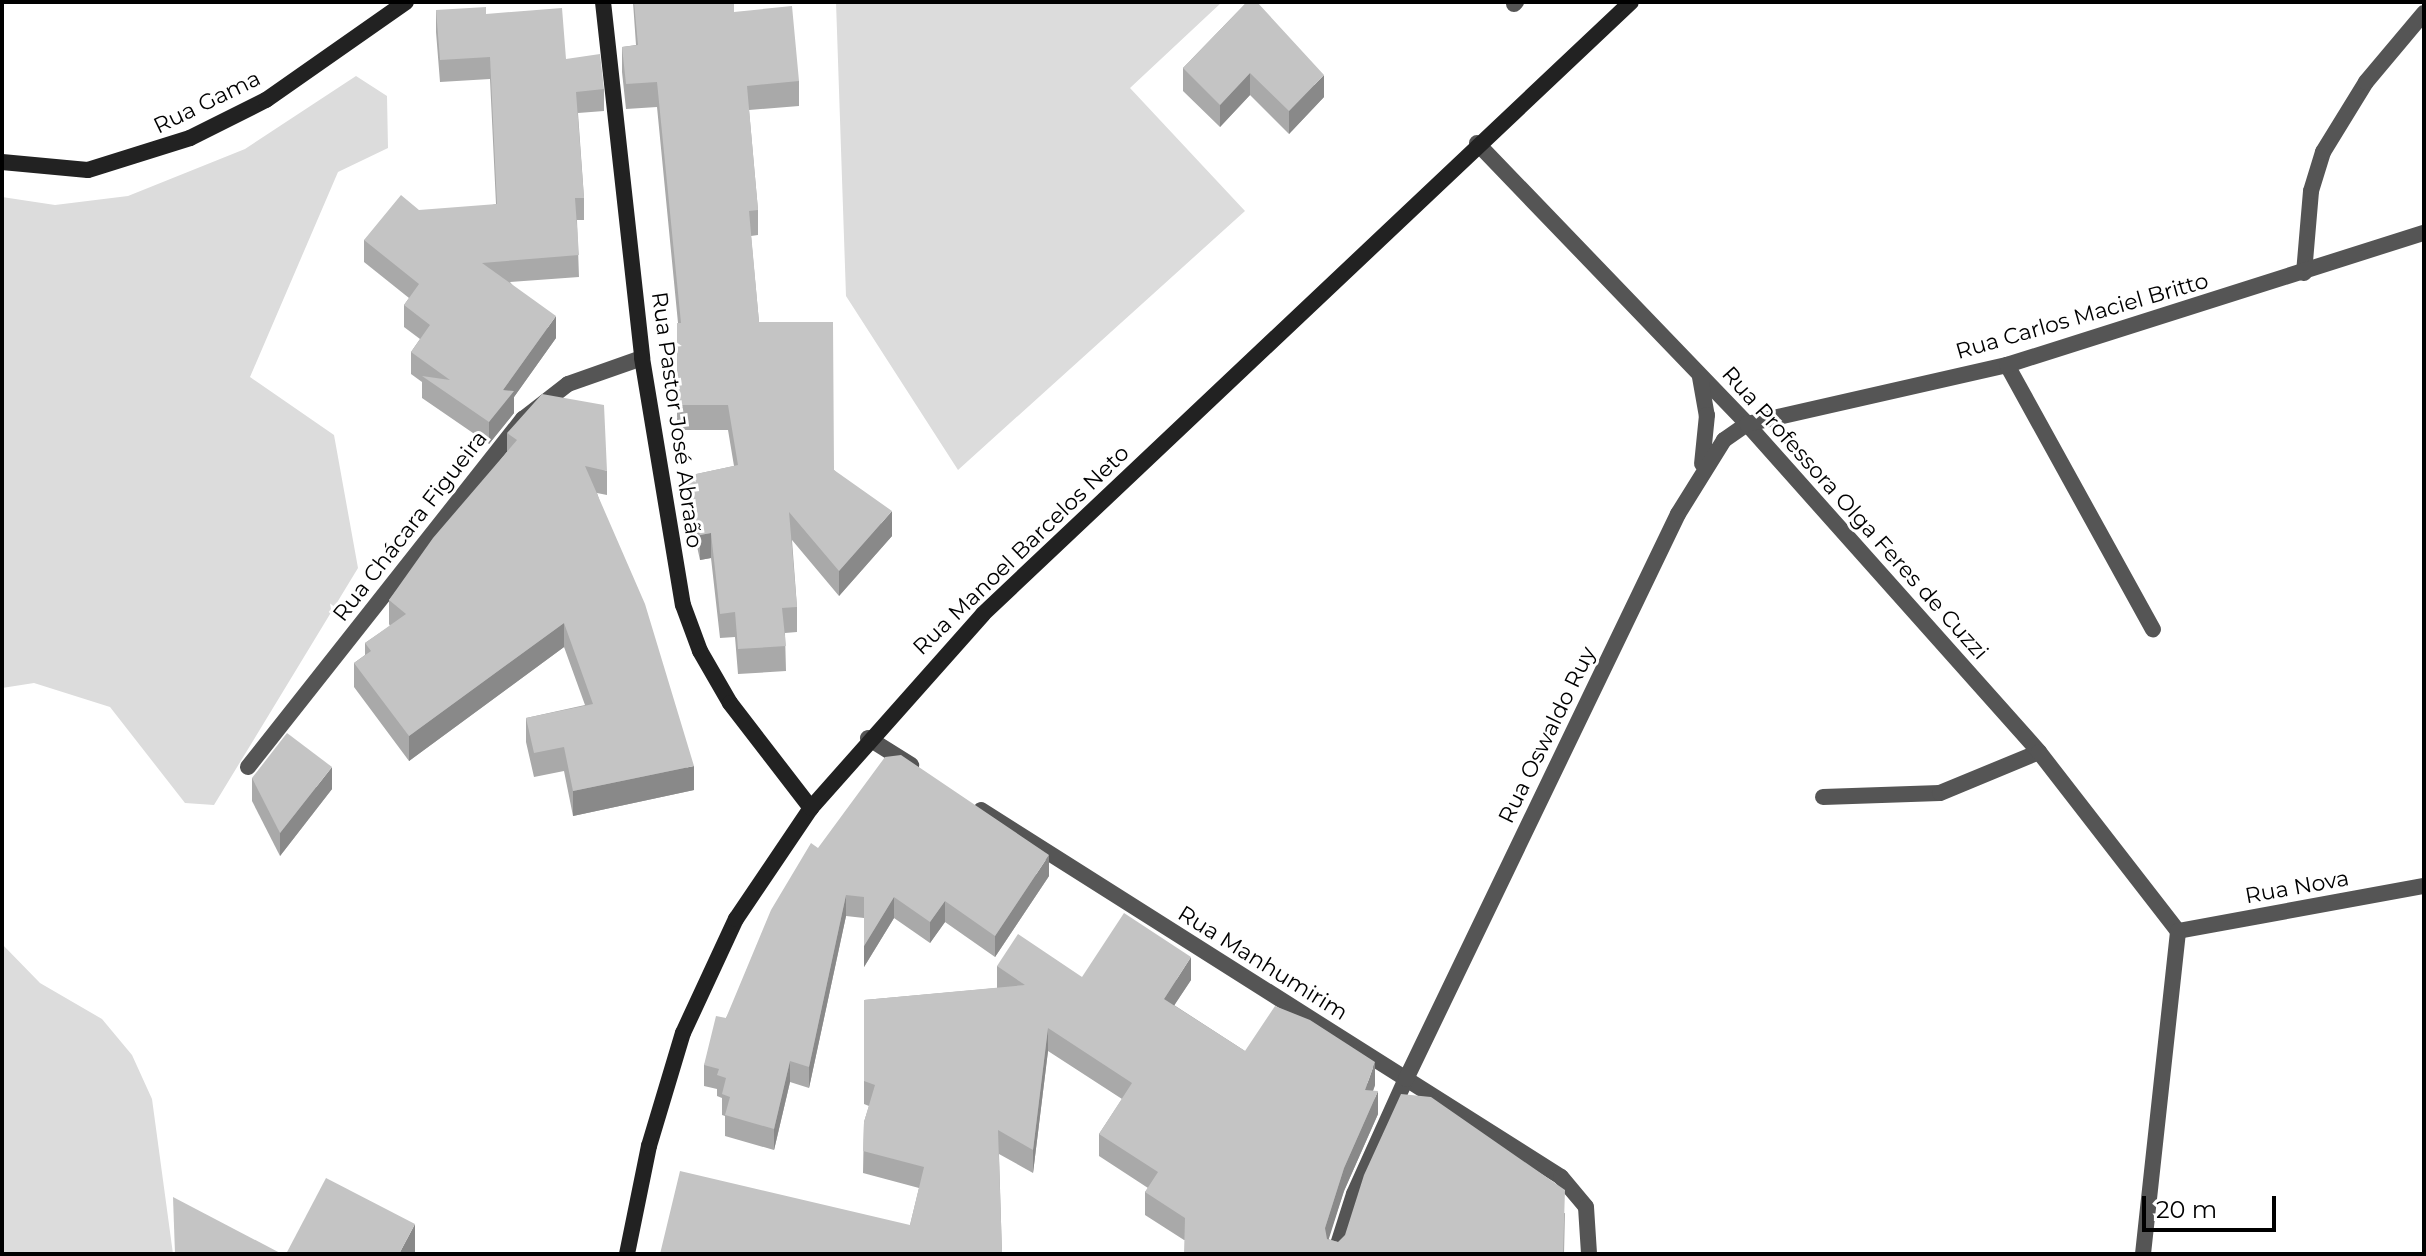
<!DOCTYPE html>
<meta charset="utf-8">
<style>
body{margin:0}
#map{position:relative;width:2426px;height:1256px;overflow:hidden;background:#fff;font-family:Montserrat,sans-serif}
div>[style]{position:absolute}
.green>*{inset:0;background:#dcdcdc}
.lane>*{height:16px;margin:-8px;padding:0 8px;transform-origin:8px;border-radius:8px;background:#555}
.street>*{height:16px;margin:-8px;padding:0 8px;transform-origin:8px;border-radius:8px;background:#555}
.secondary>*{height:16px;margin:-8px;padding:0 8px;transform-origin:8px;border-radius:8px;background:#222}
.wall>*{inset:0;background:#a9a9a9}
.shaded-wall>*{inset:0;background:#898989}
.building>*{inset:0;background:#c4c4c4}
span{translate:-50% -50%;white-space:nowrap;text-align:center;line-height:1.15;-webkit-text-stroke:6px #fff;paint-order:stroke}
.street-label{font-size:22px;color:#000}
.frame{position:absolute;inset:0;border:4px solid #000;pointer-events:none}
.scale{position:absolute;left:2142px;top:1196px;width:134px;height:36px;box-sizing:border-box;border:4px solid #000;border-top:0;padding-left:10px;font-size:24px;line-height:28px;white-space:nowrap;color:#000;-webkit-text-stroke:6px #fff;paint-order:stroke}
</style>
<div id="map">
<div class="green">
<i style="clip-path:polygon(836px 2px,1222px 2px,1130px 88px,1245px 211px,958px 470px,846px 296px)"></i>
<i style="clip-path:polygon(356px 76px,387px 96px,388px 148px,338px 172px,250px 377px,334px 435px,358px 568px,214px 805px,185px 803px,110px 707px,34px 683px,2px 688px,2px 197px,55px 205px,128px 196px,245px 149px)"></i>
<i style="clip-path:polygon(2px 944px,40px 983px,102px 1019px,132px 1055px,152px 1099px,173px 1254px,2px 1254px)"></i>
</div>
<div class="lane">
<i style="left:2007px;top:365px;width:302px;rotate:61.1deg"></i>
<i style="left:1823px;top:797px;width:117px;rotate:-2deg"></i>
<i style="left:1940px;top:793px;width:107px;rotate:-22.5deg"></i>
</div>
<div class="street">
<i style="left:1514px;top:4px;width:3px;rotate:-45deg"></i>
<i style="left:1477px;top:143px;width:390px;rotate:46.1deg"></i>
<i style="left:1747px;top:424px;width:439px;rotate:48.3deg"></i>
<i style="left:2039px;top:752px;width:227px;rotate:52.2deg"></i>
<i style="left:2304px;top:273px;width:82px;rotate:-85.1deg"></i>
<i style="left:2311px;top:191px;width:41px;rotate:-72.9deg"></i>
<i style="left:2323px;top:152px;width:82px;rotate:-58.4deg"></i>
<i style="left:2366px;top:82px;width:90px;rotate:-50deg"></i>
<i style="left:1700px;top:377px;width:39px;rotate:80deg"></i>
<i style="left:1707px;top:415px;width:49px;rotate:95.8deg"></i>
<i style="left:868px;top:738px;width:51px;rotate:32.1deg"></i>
<i style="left:248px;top:767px;width:444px;rotate:-51.7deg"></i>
<i style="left:523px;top:419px;width:57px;rotate:-37.9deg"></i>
<i style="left:568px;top:384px;width:78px;rotate:-19.4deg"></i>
<i style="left:981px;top:810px;width:686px;rotate:32.32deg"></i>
<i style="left:1561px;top:1177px;width:39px;rotate:50deg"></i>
<i style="left:1586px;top:1207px;width:47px;rotate:86.3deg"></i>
<i style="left:2178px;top:931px;width:250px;rotate:-10.4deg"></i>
<i style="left:1335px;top:1254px;width:63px;rotate:-72.4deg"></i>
<i style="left:1354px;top:1194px;width:126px;rotate:-65.7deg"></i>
<i style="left:1406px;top:1079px;width:627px;rotate:-64.29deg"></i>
<i style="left:1678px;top:514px;width:87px;rotate:-58.1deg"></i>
<i style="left:1724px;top:440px;width:28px;rotate:-35deg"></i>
<i style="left:1747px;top:424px;width:267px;rotate:-12.8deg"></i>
<i style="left:2007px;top:365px;width:437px;rotate:-17.6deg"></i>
<i style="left:2143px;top:1254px;width:325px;rotate:-83.8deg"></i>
</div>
<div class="secondary">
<i style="left:603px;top:2px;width:358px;rotate:83.7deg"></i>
<i style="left:642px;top:358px;width:250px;rotate:80.6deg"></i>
<i style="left:683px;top:605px;width:49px;rotate:69.7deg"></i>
<i style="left:700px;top:651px;width:60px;rotate:60deg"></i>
<i style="left:730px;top:703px;width:133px;rotate:52.4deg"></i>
<i style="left:2px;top:162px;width:86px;rotate:5.3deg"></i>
<i style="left:88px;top:170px;width:107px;rotate:-17.4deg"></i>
<i style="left:190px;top:138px;width:85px;rotate:-26.6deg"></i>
<i style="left:266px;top:100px;width:171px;rotate:-35deg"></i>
<i style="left:627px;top:1254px;width:110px;rotate:-78.5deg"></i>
<i style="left:649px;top:1146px;width:118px;rotate:-73.3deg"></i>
<i style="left:683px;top:1033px;width:126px;rotate:-65.1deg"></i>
<i style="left:736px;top:919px;width:134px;rotate:-56deg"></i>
<i style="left:811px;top:808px;width:259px;rotate:-48.4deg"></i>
<i style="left:983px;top:614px;width:891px;rotate:-43.36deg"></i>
</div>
<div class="wall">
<i style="clip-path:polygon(633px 2px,734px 2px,734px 12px,799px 81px,799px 106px,749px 110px,758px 210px,758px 235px,751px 236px,759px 322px,834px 470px,892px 536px,839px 596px,792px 540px,797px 607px,797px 632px,785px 633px,786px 671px,738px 674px,735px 637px,720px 638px,711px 558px,700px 560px,687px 501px,687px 476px,734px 466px,728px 430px,677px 430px,677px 323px,678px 323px,657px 107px,626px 109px,622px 72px,622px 47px,636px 45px)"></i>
<i style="clip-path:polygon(1247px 2px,1324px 97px,1289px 134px,1250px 95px,1220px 127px,1183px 91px,1183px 68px)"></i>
<i style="clip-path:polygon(436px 10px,486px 14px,566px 59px,604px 89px,604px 111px,578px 113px,584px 198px,584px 220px,577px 220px,579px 277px,510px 282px,556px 338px,514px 397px,514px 413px,489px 444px,422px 398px,422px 382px,411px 374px,411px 352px,420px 339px,404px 327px,404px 305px,409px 298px,364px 262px,364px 240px,496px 204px,490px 79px,440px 82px,436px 32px)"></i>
<i style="clip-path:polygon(507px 433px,607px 471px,607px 495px,597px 493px,694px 790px,573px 816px,564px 771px,534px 777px,526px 742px,526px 718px,585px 705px,564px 647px,409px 761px,354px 687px,354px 663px,365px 655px,365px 643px,390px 626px,389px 624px,389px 600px,507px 452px)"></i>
<i style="clip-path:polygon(252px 778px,332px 789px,280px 856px,252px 801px)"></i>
<i style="clip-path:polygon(818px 848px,1049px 876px,995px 957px,945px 922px,930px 943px,894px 918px,864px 967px,864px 918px,846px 916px,809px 1088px,790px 1082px,774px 1150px,725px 1136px,725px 1116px,722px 1115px,722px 1098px,717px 1096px,717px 1089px,704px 1086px,704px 1065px,726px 1018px)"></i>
<i style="clip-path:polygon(997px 966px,1082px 977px,1191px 980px,1174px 1005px,1245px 1051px,1375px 1085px,1373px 1091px,1378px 1114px,1344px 1191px,1328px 1239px,1338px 1242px,1565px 1213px,1564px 1254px,1184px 1240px,1145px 1215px,1145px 1192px,1148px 1188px,1099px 1156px,1099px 1134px,1122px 1099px,1048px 1051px,1033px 1173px,999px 1154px,1002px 1254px,660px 1254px,910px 1225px,919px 1188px,863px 1173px,864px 1122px,869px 1106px,864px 1104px,864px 1000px,997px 988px)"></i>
</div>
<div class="shaded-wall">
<i style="clip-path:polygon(1250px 73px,1250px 95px,1220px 127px,1220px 105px)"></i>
<i style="clip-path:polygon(1324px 75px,1324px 97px,1289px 134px,1289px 111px)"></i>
<i style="clip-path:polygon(556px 316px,556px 338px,514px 397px,514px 413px,489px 444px,489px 422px,503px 390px)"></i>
<i style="clip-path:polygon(892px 511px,892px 536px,839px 596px,839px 571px)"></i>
<i style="clip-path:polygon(711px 533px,711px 558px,700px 560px,700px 535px)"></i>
<i style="clip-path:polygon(564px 623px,564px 647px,409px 761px,409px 736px)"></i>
<i style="clip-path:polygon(694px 766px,694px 790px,573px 816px,573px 791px)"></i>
<i style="clip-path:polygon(332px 767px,332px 789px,280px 856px,280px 833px)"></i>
<i style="clip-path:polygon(1049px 855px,1049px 876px,995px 957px,995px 936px)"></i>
<i style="clip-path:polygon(846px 895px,846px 916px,809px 1088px,809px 1067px)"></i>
<i style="clip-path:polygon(894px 897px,894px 918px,864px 967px,864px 946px)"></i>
<i style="clip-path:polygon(945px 901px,945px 922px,930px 943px,930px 922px)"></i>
<i style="clip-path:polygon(1191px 957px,1191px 980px,1164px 1021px,1164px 999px)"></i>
<i style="clip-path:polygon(1048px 1028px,1048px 1051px,1033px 1173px,1033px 1150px)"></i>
<i style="clip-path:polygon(790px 1061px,790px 1082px,774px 1150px,774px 1129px)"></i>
<i style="clip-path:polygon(1375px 1062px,1375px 1085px,1365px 1113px,1365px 1090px)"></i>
<i style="clip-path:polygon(1378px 1091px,1378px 1114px,1344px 1191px,1325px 1251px,1325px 1228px,1344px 1168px)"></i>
<i style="clip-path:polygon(415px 1224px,415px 1254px,399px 1254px)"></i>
</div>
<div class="building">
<i style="clip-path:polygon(634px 2px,734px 2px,734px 12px,792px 6px,799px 81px,747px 86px,758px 210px,749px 211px,759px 322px,833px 322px,834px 470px,892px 511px,839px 571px,789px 512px,797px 607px,782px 608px,786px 646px,738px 649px,735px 612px,720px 614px,711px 533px,700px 535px,687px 476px,738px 465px,728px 405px,677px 405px,677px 323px,681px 323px,657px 82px,626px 84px,622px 47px,638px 45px)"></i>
<i style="clip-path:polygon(1247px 2px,1257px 2px,1324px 75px,1289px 111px,1250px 73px,1220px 105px,1183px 68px)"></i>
<i style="clip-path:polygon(486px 7px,486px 14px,562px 8px,566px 59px,600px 54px,604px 89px,576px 92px,584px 198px,575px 198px,579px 255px,482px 263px,556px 316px,503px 390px,514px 391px,489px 422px,422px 376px,450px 380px,411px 352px,430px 325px,404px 305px,419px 284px,364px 240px,401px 195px,419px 210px,497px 204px,490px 57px,440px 60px,436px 10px)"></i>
<i style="clip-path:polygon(542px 394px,604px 405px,607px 471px,585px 466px,645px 604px,694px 766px,573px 791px,564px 747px,534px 753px,526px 718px,593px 704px,564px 623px,409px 736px,354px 663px,371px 651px,365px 643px,406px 614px,389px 600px,433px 538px,517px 440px,507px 433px)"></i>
<i style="clip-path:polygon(287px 733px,332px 767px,280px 833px,252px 778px)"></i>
<i style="clip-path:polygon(901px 755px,1049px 855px,995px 936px,945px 901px,930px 922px,894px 897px,864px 946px,864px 897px,846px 895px,809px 1067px,790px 1061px,774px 1129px,725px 1115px,730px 1097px,722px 1094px,726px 1078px,717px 1075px,719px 1069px,704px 1065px,716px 1016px,726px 1018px,771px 910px,811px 843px,818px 848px,885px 757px)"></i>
<i style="clip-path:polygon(1124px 913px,1191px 957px,1164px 999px,1245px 1051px,1275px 1006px,1310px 1020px,1375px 1062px,1365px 1090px,1378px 1091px,1344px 1168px,1325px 1228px,1327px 1239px,1338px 1242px,1345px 1235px,1364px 1175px,1401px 1094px,1431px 1097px,1565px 1190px,1563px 1254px,1184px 1254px,1185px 1218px,1145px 1192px,1158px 1172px,1099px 1134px,1132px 1083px,1048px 1028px,1033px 1150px,998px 1130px,1002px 1253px,660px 1254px,680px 1171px,910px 1225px,924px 1167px,863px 1151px,864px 1122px,875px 1085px,864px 1081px,864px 1000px,1025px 985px,997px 966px,1018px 934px,1082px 977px)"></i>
<i style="clip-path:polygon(326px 1178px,415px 1224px,399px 1254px,286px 1254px)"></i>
<i style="clip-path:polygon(173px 1197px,282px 1254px,175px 1254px)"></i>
</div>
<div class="street-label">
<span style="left:207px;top:102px;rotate:-26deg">Rua Gama</span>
<span style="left:2082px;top:316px;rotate:-16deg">Rua Carlos Maciel Britto</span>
<span style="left:677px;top:420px;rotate:82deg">Rua Pastor José Abraão</span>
<span style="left:1855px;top:513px;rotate:48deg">Rua Professora Olga Feres de Cuzzi</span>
<span style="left:410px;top:526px;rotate:-52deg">Rua Chácara Figueira</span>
<span style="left:1021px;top:550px;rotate:-44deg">Rua Manoel Barcelos Neto</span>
<span style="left:1547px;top:735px;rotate:-64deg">Rua Oswaldo Ruy</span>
<span style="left:2297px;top:887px;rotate:-10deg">Rua Nova</span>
<span style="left:1263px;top:963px;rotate:32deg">Rua Manhumirim</span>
</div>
<div class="frame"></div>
<div class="scale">20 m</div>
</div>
